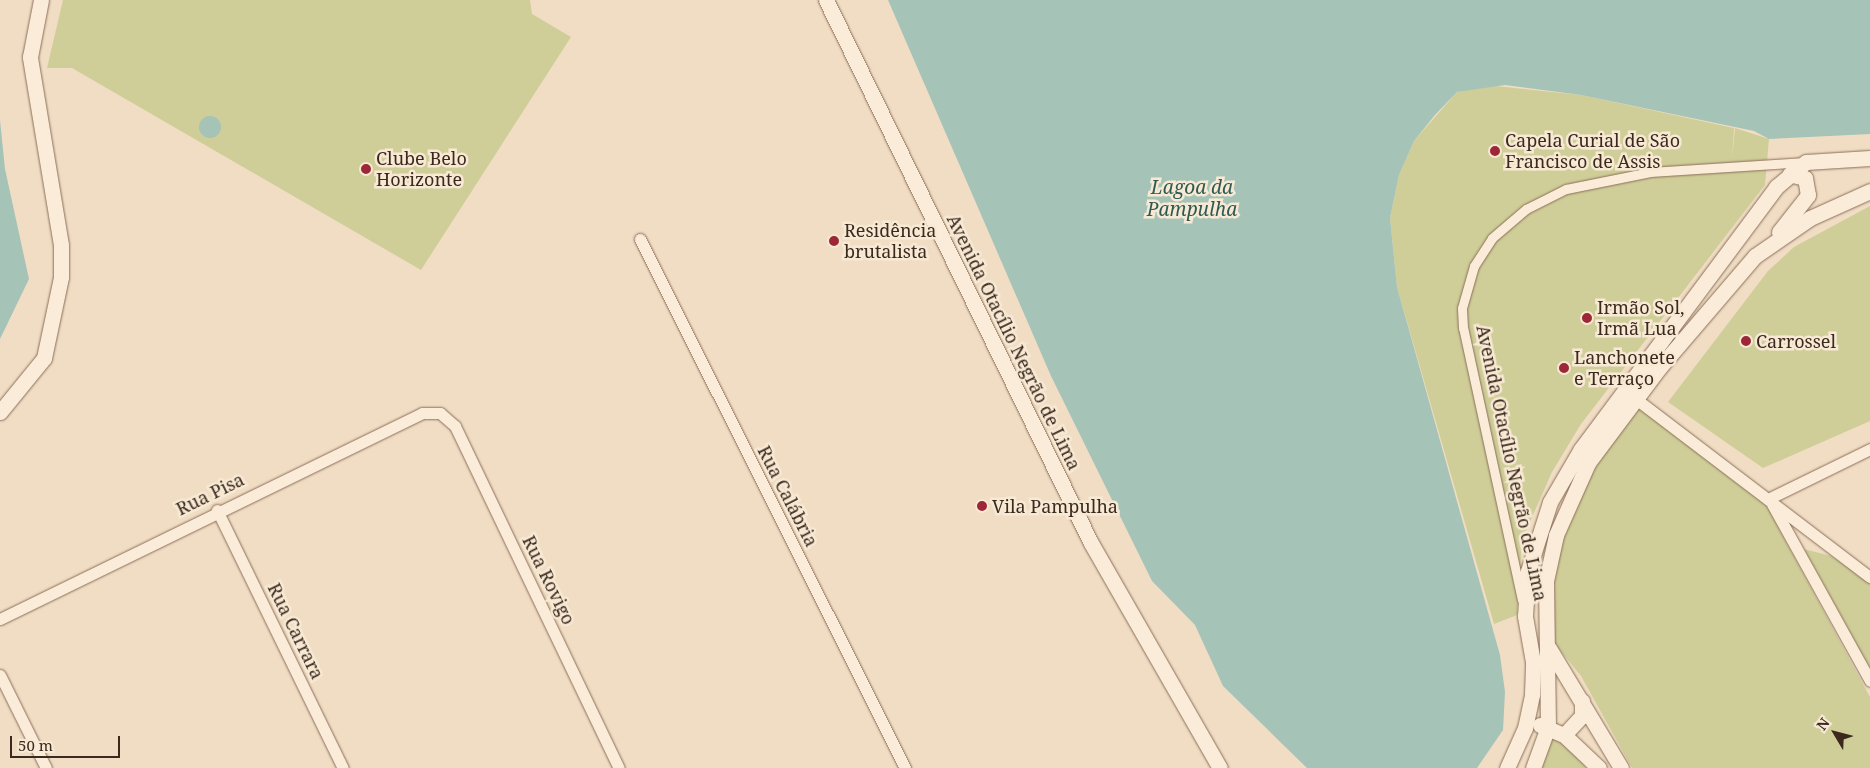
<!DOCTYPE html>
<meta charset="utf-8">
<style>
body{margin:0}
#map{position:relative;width:1870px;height:768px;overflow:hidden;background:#f0ddc4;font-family:"Noto Serif",serif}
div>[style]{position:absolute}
.green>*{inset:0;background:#cfce98}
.water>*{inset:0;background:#a6c3b7}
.round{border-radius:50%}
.roads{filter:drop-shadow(0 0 1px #8c6e5a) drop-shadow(0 0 1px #8c6e5a)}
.pedestrian>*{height:9px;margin:-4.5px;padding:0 4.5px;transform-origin:4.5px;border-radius:4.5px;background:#faecd8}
.minor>*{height:11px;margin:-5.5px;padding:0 5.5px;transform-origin:5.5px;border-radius:5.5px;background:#faecd8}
.tertiary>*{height:15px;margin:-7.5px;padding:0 7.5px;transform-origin:7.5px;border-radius:7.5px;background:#faecd8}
.dots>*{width:14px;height:14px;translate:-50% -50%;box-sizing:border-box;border:2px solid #f7e9d4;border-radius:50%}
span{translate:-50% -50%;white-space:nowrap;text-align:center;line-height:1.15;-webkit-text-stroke:5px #f7e9d4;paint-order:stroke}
.poi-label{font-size:18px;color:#3b291e}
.left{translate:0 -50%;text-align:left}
.street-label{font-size:18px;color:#3b291e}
.water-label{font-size:19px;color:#2d5b53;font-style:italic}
.north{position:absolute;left:1810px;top:708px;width:50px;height:50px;-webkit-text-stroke:4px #f7e9d4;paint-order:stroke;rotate:307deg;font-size:14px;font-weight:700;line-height:20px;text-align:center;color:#3b291e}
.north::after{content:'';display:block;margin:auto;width:18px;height:22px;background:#3b291e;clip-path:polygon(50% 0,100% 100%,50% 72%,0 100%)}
.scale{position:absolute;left:10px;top:736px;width:110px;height:22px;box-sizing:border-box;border:2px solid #3b291e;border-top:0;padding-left:6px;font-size:15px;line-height:18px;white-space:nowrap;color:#3b291e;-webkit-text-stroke:4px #f7e9d4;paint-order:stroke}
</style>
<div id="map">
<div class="green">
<i style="clip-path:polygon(63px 0,530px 0,532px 14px,571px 37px,421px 270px,72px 68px,47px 68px)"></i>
<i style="clip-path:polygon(evenodd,1487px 85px,1581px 95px,1734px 128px,1732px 159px,1735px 128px,1769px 139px,1765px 185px,1581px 424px,1552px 472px,1522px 540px,1517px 615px,1494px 624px,1397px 287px,1390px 218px,1399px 175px,1414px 141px,1457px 92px,1487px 85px,1730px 163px,1604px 181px,1566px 191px,1527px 211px,1493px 239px,1475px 267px,1468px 288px,1464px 329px,1454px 332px,1463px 329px,1465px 287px,1474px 265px,1492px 237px,1525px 208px,1565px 188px,1604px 177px,1730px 163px)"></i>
<i style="clip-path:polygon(1870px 206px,1870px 421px,1763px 468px,1668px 402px,1768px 271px,1794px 247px)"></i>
<i style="clip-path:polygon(1631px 402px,1764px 501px,1870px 697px,1870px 768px,1632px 768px,1581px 676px,1554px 643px,1555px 546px,1577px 487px)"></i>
<i style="clip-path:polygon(1804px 549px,1831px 556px,1870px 580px,1870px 668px)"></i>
<i style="clip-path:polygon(1549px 729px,1563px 737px,1586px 768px,1529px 768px)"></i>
</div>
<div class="water">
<i style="clip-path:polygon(888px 0,1870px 0,1870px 134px,1769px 139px,1754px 131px,1581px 95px,1505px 85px,1457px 92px,1435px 115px,1414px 141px,1399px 175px,1390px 218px,1397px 287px,1500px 655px,1505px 692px,1503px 730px,1477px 768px,1307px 768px,1223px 686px,1195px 625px,1152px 581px,1051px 376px)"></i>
<i class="round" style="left:199px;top:116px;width:22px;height:22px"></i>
<i style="clip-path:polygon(0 120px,5px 169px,29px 279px,0 339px)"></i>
</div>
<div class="roads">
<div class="pedestrian">
<i style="left:1522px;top:600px;width:278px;rotate:-102.2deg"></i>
<i style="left:1463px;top:328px;width:20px;rotate:-93deg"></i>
<i style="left:1462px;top:308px;width:44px;rotate:-74.1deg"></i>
<i style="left:1474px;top:266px;width:33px;rotate:-57deg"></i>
<i style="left:1492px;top:238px;width:45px;rotate:-40.5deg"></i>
<i style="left:1526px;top:209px;width:45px;rotate:-26.6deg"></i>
<i style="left:1566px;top:189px;width:86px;rotate:-11.4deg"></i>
<i style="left:1650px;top:172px;width:156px;rotate:-3.7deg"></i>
</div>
<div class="minor">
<i style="left:640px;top:239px;width:592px;rotate:63.39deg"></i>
<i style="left:1636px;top:399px;width:294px;rotate:37.3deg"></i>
<i style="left:1768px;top:499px;width:114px;rotate:-26.1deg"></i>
<i style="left:1772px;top:504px;width:202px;rotate:61deg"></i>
<i style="left:217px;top:510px;width:287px;rotate:64deg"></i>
<i style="left:0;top:619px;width:470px;rotate:-26deg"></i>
<i style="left:422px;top:413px;width:18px"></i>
<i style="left:440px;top:413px;width:20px;rotate:41deg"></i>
<i style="left:455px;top:426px;width:379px;rotate:64.4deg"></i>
<i style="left:0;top:675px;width:104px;rotate:63.7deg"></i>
</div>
<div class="tertiary">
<i style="left:826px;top:0;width:604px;rotate:63.99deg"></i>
<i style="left:1091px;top:543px;width:259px;rotate:60.2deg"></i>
<i style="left:1779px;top:232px;width:47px;rotate:-51.9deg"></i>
<i style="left:1808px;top:195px;width:17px;rotate:-100deg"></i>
<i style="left:1805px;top:178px;width:16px;rotate:-166deg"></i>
<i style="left:0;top:412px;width:70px;rotate:-50.8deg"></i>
<i style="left:44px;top:358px;width:83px;rotate:-78.1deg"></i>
<i style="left:61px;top:277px;width:32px;rotate:-90deg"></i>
<i style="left:61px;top:245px;width:191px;rotate:-99.4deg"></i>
<i style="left:30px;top:57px;width:58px;rotate:-79.1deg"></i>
<i style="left:1549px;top:648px;width:140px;rotate:59deg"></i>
<i style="left:1540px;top:725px;width:26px;rotate:23deg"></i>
<i style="left:1564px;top:735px;width:48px;rotate:43.3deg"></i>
<i style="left:1564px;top:735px;width:26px;rotate:-47deg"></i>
<i style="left:1582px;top:716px;width:15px;rotate:-90deg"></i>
<i style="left:1507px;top:768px;width:44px;rotate:-65.8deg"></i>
<i style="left:1525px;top:728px;width:35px;rotate:-78deg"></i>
<i style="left:1532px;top:694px;width:32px;rotate:-88deg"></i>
<i style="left:1533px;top:662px;width:47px;rotate:-99.9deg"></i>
<i style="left:1525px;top:616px;width:45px;rotate:-86.2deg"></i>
<i style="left:1528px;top:571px;width:72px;rotate:-72.3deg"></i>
<i style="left:1550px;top:502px;width:61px;rotate:-59.7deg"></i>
<i style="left:1581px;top:449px;width:327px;rotate:-53.3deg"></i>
<i style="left:1776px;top:187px;width:39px;rotate:-40deg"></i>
<i style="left:1806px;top:162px;width:64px;rotate:-3.6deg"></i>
<i style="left:1533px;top:768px;width:44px;rotate:-69.9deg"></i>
<i style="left:1548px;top:727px;width:146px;rotate:-90.8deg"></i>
<i style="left:1546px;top:581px;width:47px;rotate:-77.7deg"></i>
<i style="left:1556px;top:535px;width:79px;rotate:-66deg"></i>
<i style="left:1588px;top:463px;width:119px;rotate:-53.2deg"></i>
<i style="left:1659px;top:368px;width:148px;rotate:-49.4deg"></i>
<i style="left:1755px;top:256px;width:67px;rotate:-34.6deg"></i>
<i style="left:1810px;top:218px;width:66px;rotate:-24.2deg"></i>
</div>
</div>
<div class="dots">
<i style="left:1495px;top:151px;background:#9d2737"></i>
<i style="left:366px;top:169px;background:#9d2737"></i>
<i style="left:834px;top:241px;background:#9d2737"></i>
<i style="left:1587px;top:318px;background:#9d2737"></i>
<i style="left:1746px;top:341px;background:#9d2737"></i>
<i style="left:1564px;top:368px;background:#9d2737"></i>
<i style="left:982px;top:506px;background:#9d2737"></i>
</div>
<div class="poi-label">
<span class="left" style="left:1505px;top:151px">Capela Curial de São<br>Francisco de Assis</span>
<span class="left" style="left:376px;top:169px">Clube Belo<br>Horizonte</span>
<span class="left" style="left:844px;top:241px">Residência<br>brutalista</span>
<span class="left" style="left:1597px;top:318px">Irmão Sol,<br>Irmã Lua</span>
<span class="left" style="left:1756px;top:341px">Carrossel</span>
<span class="left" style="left:1574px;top:368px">Lanchonete<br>e Terraço</span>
<span class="left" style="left:992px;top:506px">Vila Pampulha</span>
</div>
<div class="street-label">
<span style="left:1014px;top:342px;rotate:64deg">Avenida Otacílio Negrão de Lima</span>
<span style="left:1512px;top:463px;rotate:78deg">Avenida Otacílio Negrão de Lima</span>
<span style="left:210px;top:494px;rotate:-26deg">Rua Pisa</span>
<span style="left:788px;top:496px;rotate:63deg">Rua Calábria</span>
<span style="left:549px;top:580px;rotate:64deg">Rua Rovigo</span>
<span style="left:296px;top:631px;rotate:64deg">Rua Carrara</span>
</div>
<div class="water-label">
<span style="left:1192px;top:199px">Lagoa da<br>Pampulha</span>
</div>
<div class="north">N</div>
<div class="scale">50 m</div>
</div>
